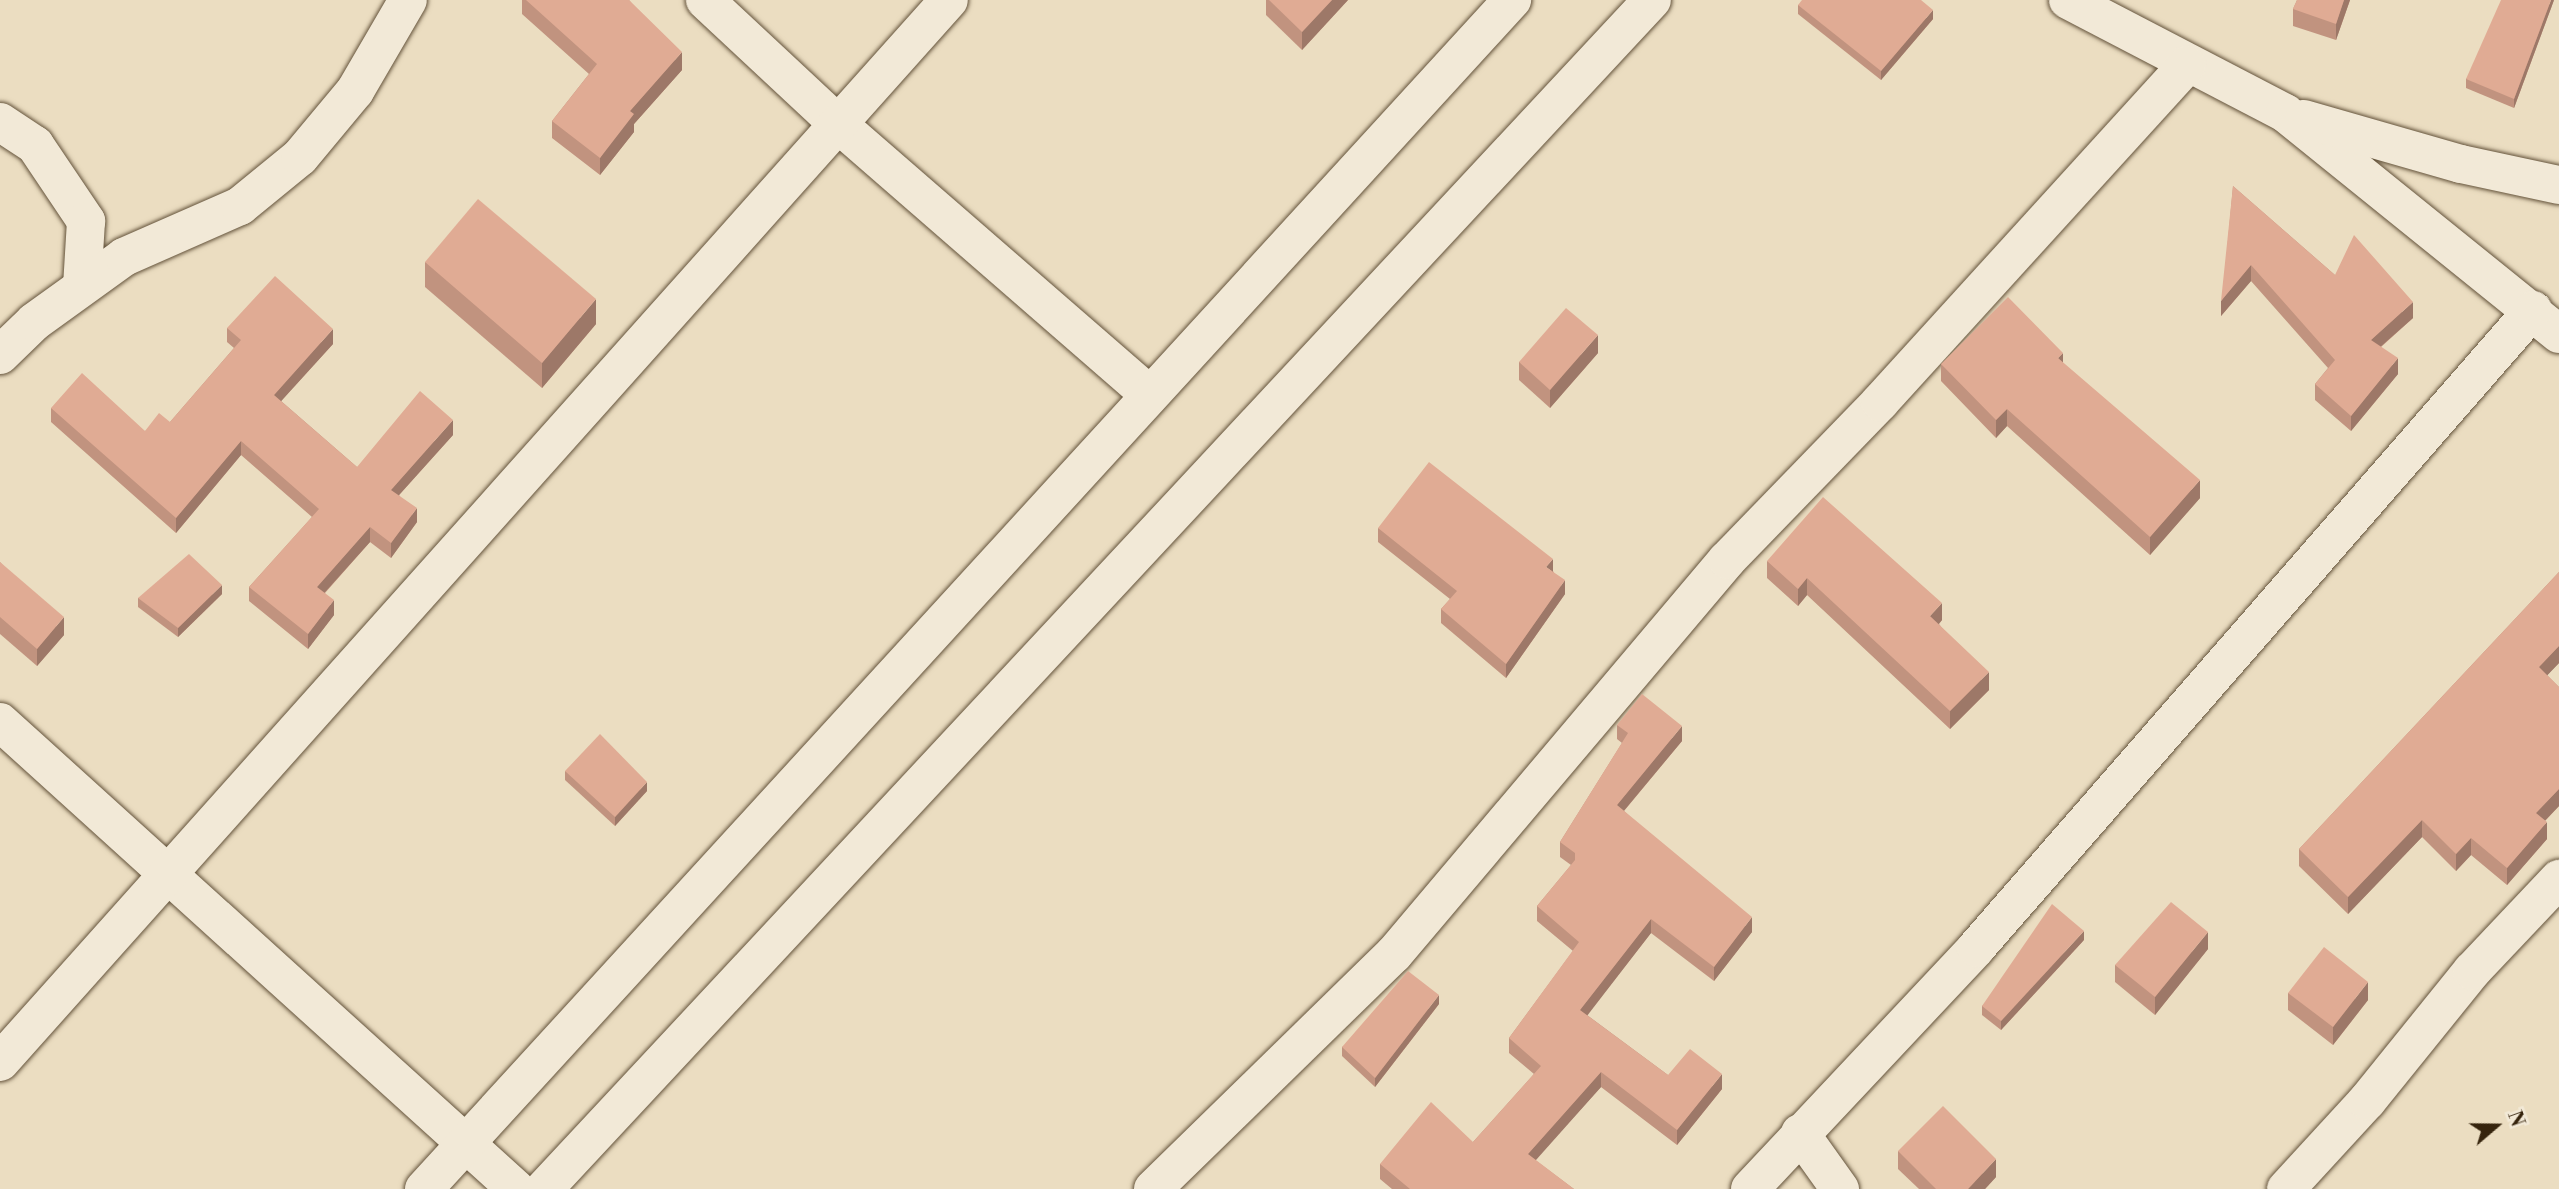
<!DOCTYPE html>
<style>
body{margin:0}
#map{position:relative;width:2559px;height:1189px;overflow:hidden;background:#ebddc1;font-family:"Libre Bodoni",serif}
div>[style]{position:absolute}
.roads{filter:drop-shadow(0 0 2px #63523a) drop-shadow(0 0 2px #63523a)}
.minor>*{height:38px;margin:-19px;padding:0 19px;transform-origin:19px;border-radius:19px;background:#f2e9d7}
.wall>*{inset:0;background:#c1937f}
.shaded-wall>*{inset:0;background:#9d7868}
.building>*{inset:0;background:#e0ab94}
span{translate:-50% -50%;white-space:nowrap;text-align:center;line-height:1.15;-webkit-text-stroke:5px #f2e9d7;paint-order:stroke}
.north{position:absolute;left:2461px;top:1091px;width:70px;height:70px;-webkit-text-stroke:5px #f2e9d7;paint-order:stroke;rotate:70deg;font-size:19px;font-weight:700;line-height:28px;text-align:center;color:#36240d}
.north::after{content:'';display:block;margin:auto;width:24px;height:32px;background:#36240d;clip-path:polygon(50% 0,100% 100%,50% 72%,0 100%)}
</style>
<div id="map">
<div class="roads">
<div class="minor">
<i style="left:705px;top:0;width:182px;rotate:43deg"></i>
<i style="left:838px;top:124px;width:413px;rotate:41deg"></i>
<i style="left:2068px;top:0;width:245px;rotate:27.5deg"></i>
<i style="left:2285px;top:113px;width:352px;rotate:38.9deg"></i>
<i style="left:2304px;top:119px;width:163px;rotate:16deg"></i>
<i style="left:2461px;top:164px;width:100px;rotate:12.1deg"></i>
<i style="left:0;top:122px;width:42px;rotate:33.3deg"></i>
<i style="left:35px;top:145px;width:92px;rotate:56.1deg"></i>
<i style="left:86px;top:221px;width:65px;rotate:93.5deg"></i>
<i style="left:0;top:355px;width:47px;rotate:-44.1deg"></i>
<i style="left:34px;top:322px;width:111px;rotate:-35.8deg"></i>
<i style="left:124px;top:257px;width:127px;rotate:-23.7deg"></i>
<i style="left:240px;top:206px;width:77px;rotate:-39.2deg"></i>
<i style="left:300px;top:157px;width:86px;rotate:-50.2deg"></i>
<i style="left:355px;top:91px;width:105px;rotate:-59.8deg"></i>
<i style="left:0;top:722px;width:696px;rotate:42.15deg"></i>
<i style="left:0;top:1062px;width:1424px;rotate:-48.22deg"></i>
<i style="left:1800px;top:1133px;width:69px;rotate:54.5deg"></i>
<i style="left:424px;top:1189px;width:1612px;rotate:-47.54deg"></i>
<i style="left:544px;top:1189px;width:1625px;rotate:-47.02deg"></i>
<i style="left:1153px;top:1189px;width:337px;rotate:-44.3deg"></i>
<i style="left:1394px;top:954px;width:516px;rotate:-49.8deg"></i>
<i style="left:1727px;top:560px;width:220px;rotate:-45.9deg"></i>
<i style="left:1880px;top:402px;width:456px;rotate:-47.7deg"></i>
<i style="left:1750px;top:1189px;width:330px;rotate:-46.8deg"></i>
<i style="left:1976px;top:948px;width:847px;rotate:-48.88deg"></i>
<i style="left:2286px;top:1189px;width:120px;rotate:-47.4deg"></i>
<i style="left:2367px;top:1101px;width:167px;rotate:-51.1deg"></i>
<i style="left:2472px;top:971px;width:127px;rotate:-46.6deg"></i>
</div>
</div>
<div class="wall">
<i style="clip-path:polygon(522px 0,629px 0,682px 70px,634px 124px,634px 132px,600px 175px,552px 138px,552px 121px,589px 74px,522px 14px)"></i>
<i style="clip-path:polygon(1266px 0,1348px 0,1302px 50px,1266px 15px)"></i>
<i style="clip-path:polygon(2297px 0,2350px 0,2336px 40px,2293px 26px,2293px 9px)"></i>
<i style="clip-path:polygon(2554px 0,2514px 108px,2466px 88px,2466px 79px)"></i>
<i style="clip-path:polygon(1798px 5px,1933px 19px,1881px 80px,1798px 14px)"></i>
<i style="clip-path:polygon(2233px 186px,2335px 275px,2413px 318px,2381px 347px,2398px 374px,2351px 431px,2315px 400px,2315px 384px,2328px 368px,2251px 281px,2221px 316px)"></i>
<i style="clip-path:polygon(425px 262px,596px 324px,542px 388px,425px 287px)"></i>
<i style="clip-path:polygon(227px 328px,333px 344px,281px 401px,357px 467px,453px 435px,399px 495px,417px 522px,391px 558px,370px 542px,325px 593px,334px 615px,308px 649px,249px 601px,249px 587px,312px 517px,241px 455px,176px 533px,51px 422px,51px 408px,145px 431px,170px 422px,234px 348px,227px 342px)"></i>
<i style="clip-path:polygon(1598px 353px,1550px 408px,1519px 380px,1519px 362px)"></i>
<i style="clip-path:polygon(2063px 363px,2200px 498px,2150px 555px,2007px 426px,1996px 438px,1941px 381px,1941px 364px)"></i>
<i style="clip-path:polygon(1378px 528px,1553px 571px,1565px 594px,1506px 678px,1441px 623px,1441px 609px,1450px 599px,1378px 542px)"></i>
<i style="clip-path:polygon(1767px 561px,1942px 620px,1939px 624px,1989px 690px,1950px 729px,1807px 595px,1798px 606px,1767px 578px)"></i>
<i style="clip-path:polygon(0 562px,64px 635px,37px 666px,0 634px)"></i>
<i style="clip-path:polygon(2559px 572px,2559px 663px,2547px 675px,2559px 687px,2559px 806px,2545px 821px,2547px 839px,2507px 885px,2471px 855px,2456px 871px,2422px 837px,2348px 914px,2299px 866px,2299px 849px)"></i>
<i style="clip-path:polygon(222px 594px,178px 637px,138px 607px,138px 598px)"></i>
<i style="clip-path:polygon(1617px 725px,1682px 741px,1624px 811px,1752px 932px,1714px 981px,1651px 933px,1587px 1015px,1668px 1075px,1722px 1089px,1677px 1145px,1601px 1087px,1535px 1160px,1574px 1189px,1392px 1189px,1380px 1179px,1380px 1164px,1473px 1142px,1534px 1074px,1509px 1053px,1509px 1038px,1573px 951px,1537px 921px,1537px 906px,1571px 865px,1560px 857px,1560px 842px,1622px 743px,1617px 739px)"></i>
<i style="clip-path:polygon(565px 771px,647px 791px,615px 826px,565px 780px)"></i>
<i style="clip-path:polygon(2084px 940px,2001px 1030px,1982px 1015px,1982px 1006px)"></i>
<i style="clip-path:polygon(2208px 949px,2155px 1015px,2115px 982px,2115px 965px)"></i>
<i style="clip-path:polygon(2288px 993px,2368px 1000px,2333px 1045px,2288px 1010px)"></i>
<i style="clip-path:polygon(1439px 1004px,1375px 1087px,1342px 1056px,1342px 1047px)"></i>
<i style="clip-path:polygon(1898px 1151px,1996px 1177px,1985px 1189px,1919px 1189px,1898px 1169px)"></i>
</div>
<div class="shaded-wall">
<i style="clip-path:polygon(1332px 0,1348px 0,1302px 50px,1302px 32px)"></i>
<i style="clip-path:polygon(2344px 0,2350px 0,2336px 40px,2336px 24px)"></i>
<i style="clip-path:polygon(2551px 0,2554px 0,2514px 108px,2514px 99px)"></i>
<i style="clip-path:polygon(1933px 10px,1933px 19px,1881px 80px,1881px 71px)"></i>
<i style="clip-path:polygon(682px 52px,682px 70px,634px 124px,634px 132px,600px 175px,600px 158px,630px 111px)"></i>
<i style="clip-path:polygon(2251px 265px,2251px 281px,2221px 316px,2221px 301px)"></i>
<i style="clip-path:polygon(596px 299px,596px 324px,542px 388px,542px 363px)"></i>
<i style="clip-path:polygon(2413px 302px,2413px 318px,2371px 355px,2371px 340px)"></i>
<i style="clip-path:polygon(333px 329px,333px 344px,274px 409px,274px 395px)"></i>
<i style="clip-path:polygon(1598px 335px,1598px 353px,1550px 408px,1550px 390px)"></i>
<i style="clip-path:polygon(2063px 353px,2063px 371px,2058px 358px)"></i>
<i style="clip-path:polygon(2398px 358px,2398px 374px,2351px 431px,2351px 416px)"></i>
<i style="clip-path:polygon(2007px 409px,2007px 426px,1996px 438px,1996px 420px)"></i>
<i style="clip-path:polygon(453px 420px,453px 435px,391px 504px,391px 490px)"></i>
<i style="clip-path:polygon(241px 441px,241px 455px,176px 533px,176px 518px)"></i>
<i style="clip-path:polygon(2200px 480px,2200px 498px,2150px 555px,2150px 537px)"></i>
<i style="clip-path:polygon(417px 508px,417px 522px,391px 558px,391px 543px)"></i>
<i style="clip-path:polygon(370px 527px,370px 542px,317px 601px,317px 587px)"></i>
<i style="clip-path:polygon(1553px 559px,1553px 572px,1546px 567px)"></i>
<i style="clip-path:polygon(1807px 578px,1807px 595px,1798px 606px,1798px 589px)"></i>
<i style="clip-path:polygon(1565px 580px,1565px 594px,1506px 678px,1506px 664px)"></i>
<i style="clip-path:polygon(222px 585px,222px 594px,178px 637px,178px 628px)"></i>
<i style="clip-path:polygon(334px 600px,334px 615px,308px 649px,308px 634px)"></i>
<i style="clip-path:polygon(1942px 603px,1942px 620px,1930px 634px,1930px 616px)"></i>
<i style="clip-path:polygon(64px 617px,64px 635px,37px 666px,37px 649px)"></i>
<i style="clip-path:polygon(2559px 646px,2559px 663px,2539px 684px,2539px 667px)"></i>
<i style="clip-path:polygon(1989px 672px,1989px 690px,1950px 729px,1950px 711px)"></i>
<i style="clip-path:polygon(1682px 726px,1682px 741px,1617px 819px,1617px 805px)"></i>
<i style="clip-path:polygon(647px 782px,647px 791px,615px 826px,615px 817px)"></i>
<i style="clip-path:polygon(2559px 789px,2559px 806px,2536px 830px,2536px 813px)"></i>
<i style="clip-path:polygon(2422px 820px,2422px 837px,2348px 914px,2348px 897px)"></i>
<i style="clip-path:polygon(2547px 822px,2547px 839px,2507px 885px,2507px 868px)"></i>
<i style="clip-path:polygon(2471px 838px,2471px 855px,2456px 871px,2456px 854px)"></i>
<i style="clip-path:polygon(1752px 917px,1752px 932px,1714px 981px,1714px 967px)"></i>
<i style="clip-path:polygon(1651px 919px,1651px 933px,1580px 1025px,1580px 1010px)"></i>
<i style="clip-path:polygon(2084px 931px,2084px 940px,2001px 1030px,2001px 1021px)"></i>
<i style="clip-path:polygon(2208px 932px,2208px 949px,2155px 1015px,2155px 997px)"></i>
<i style="clip-path:polygon(2368px 982px,2368px 1000px,2333px 1045px,2333px 1027px)"></i>
<i style="clip-path:polygon(1439px 995px,1439px 1004px,1375px 1087px,1375px 1078px)"></i>
<i style="clip-path:polygon(1601px 1072px,1601px 1087px,1528px 1169px,1528px 1154px)"></i>
<i style="clip-path:polygon(1722px 1074px,1722px 1089px,1677px 1145px,1677px 1130px)"></i>
<i style="clip-path:polygon(1996px 1159px,1996px 1177px,1985px 1189px,1968px 1189px)"></i>
</div>
<div class="building">
<i style="clip-path:polygon(526px 0,629px 0,682px 52px,630px 111px,634px 114px,600px 158px,552px 121px,597px 64px)"></i>
<i style="clip-path:polygon(1269px 0,1332px 0,1302px 32px)"></i>
<i style="clip-path:polygon(1802px 0,1921px 0,1933px 10px,1881px 71px,1798px 5px)"></i>
<i style="clip-path:polygon(2297px 0,2344px 0,2336px 24px,2293px 9px)"></i>
<i style="clip-path:polygon(2501px 0,2551px 0,2514px 99px,2466px 79px)"></i>
<i style="clip-path:polygon(2233px 186px,2335px 275px,2354px 235px,2413px 302px,2371px 340px,2398px 358px,2351px 416px,2315px 384px,2335px 360px,2251px 265px,2221px 301px)"></i>
<i style="clip-path:polygon(478px 199px,596px 299px,542px 363px,425px 262px)"></i>
<i style="clip-path:polygon(275px 276px,333px 329px,274px 395px,357px 467px,420px 391px,453px 420px,391px 490px,417px 508px,391px 543px,370px 527px,317px 587px,334px 600px,308px 634px,249px 587px,319px 509px,241px 441px,176px 518px,51px 408px,82px 373px,145px 431px,159px 413px,170px 422px,241px 340px,227px 328px)"></i>
<i style="clip-path:polygon(2008px 297px,2063px 353px,2058px 358px,2200px 480px,2150px 537px,2007px 409px,1996px 420px,1941px 364px)"></i>
<i style="clip-path:polygon(1566px 308px,1598px 335px,1550px 390px,1519px 362px)"></i>
<i style="clip-path:polygon(1429px 462px,1553px 559px,1546px 567px,1565px 580px,1506px 664px,1441px 609px,1457px 591px,1378px 528px)"></i>
<i style="clip-path:polygon(1823px 497px,1942px 603px,1930px 616px,1989px 672px,1950px 711px,1807px 578px,1798px 589px,1767px 561px)"></i>
<i style="clip-path:polygon(189px 554px,222px 585px,178px 628px,138px 598px)"></i>
<i style="clip-path:polygon(0 562px,64px 617px,37px 649px,0 617px)"></i>
<i style="clip-path:polygon(2559px 572px,2559px 646px,2539px 667px,2559px 687px,2559px 789px,2536px 813px,2547px 822px,2507px 868px,2471px 838px,2456px 854px,2422px 820px,2348px 897px,2299px 849px)"></i>
<i style="clip-path:polygon(1642px 694px,1682px 726px,1617px 805px,1752px 917px,1714px 967px,1651px 919px,1580px 1010px,1668px 1075px,1690px 1049px,1722px 1074px,1677px 1130px,1601px 1072px,1528px 1154px,1574px 1189px,1410px 1189px,1380px 1164px,1431px 1102px,1473px 1142px,1541px 1066px,1509px 1038px,1579px 942px,1537px 906px,1575px 860px,1575px 853px,1560px 842px,1628px 733px,1617px 725px)"></i>
<i style="clip-path:polygon(600px 734px,647px 782px,615px 817px,565px 771px)"></i>
<i style="clip-path:polygon(2171px 902px,2208px 932px,2155px 997px,2115px 965px)"></i>
<i style="clip-path:polygon(2052px 904px,2084px 931px,2001px 1021px,1982px 1006px)"></i>
<i style="clip-path:polygon(2324px 947px,2368px 982px,2333px 1027px,2288px 993px)"></i>
<i style="clip-path:polygon(1408px 971px,1439px 995px,1375px 1078px,1342px 1047px)"></i>
<i style="clip-path:polygon(1943px 1106px,1996px 1159px,1968px 1189px,1936px 1189px,1898px 1151px)"></i>
</div>
<div class="north">N</div>
</div>
